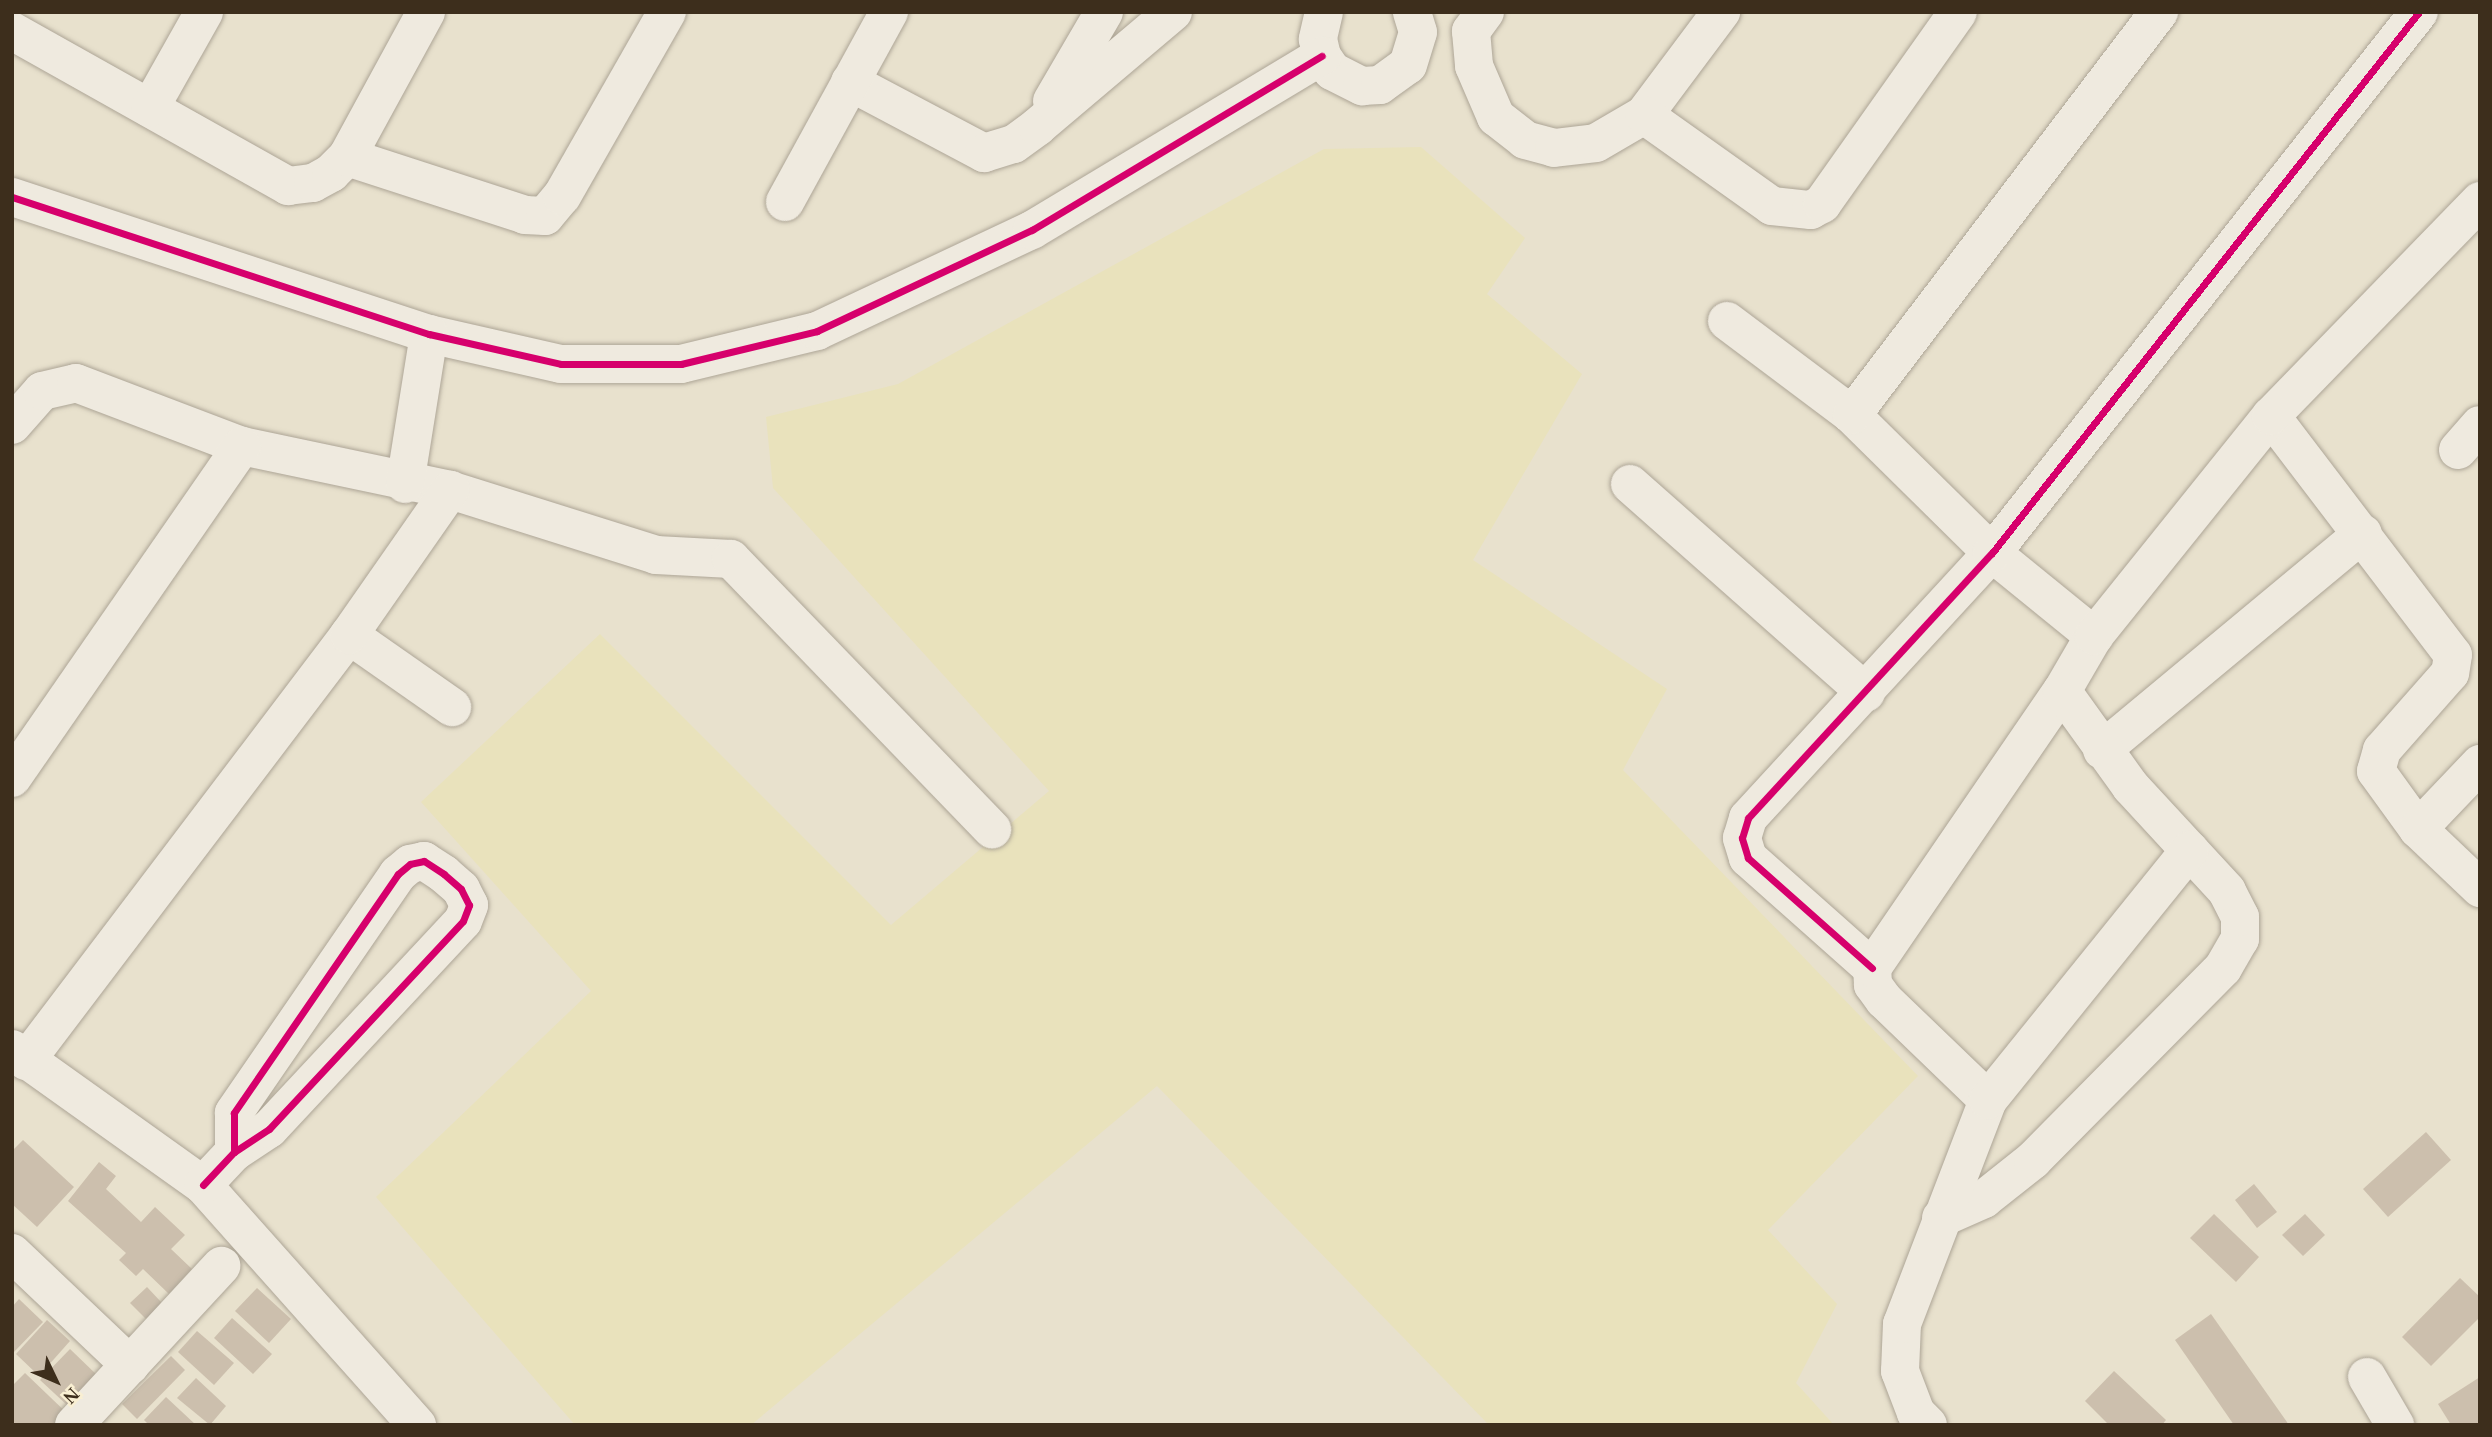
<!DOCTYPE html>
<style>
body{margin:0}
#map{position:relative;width:2492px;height:1437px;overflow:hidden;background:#e8e1cd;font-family:Georgia,serif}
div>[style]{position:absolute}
.farmland>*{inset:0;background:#e9e2bc}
.building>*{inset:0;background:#ccbfad}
.roads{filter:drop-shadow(0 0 2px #ada596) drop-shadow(0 0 2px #ada596)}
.minor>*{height:38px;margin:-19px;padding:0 19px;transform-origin:19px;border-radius:19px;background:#efeadf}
.cycleway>*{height:7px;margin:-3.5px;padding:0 3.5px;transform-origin:3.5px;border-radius:3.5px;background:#d6006c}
span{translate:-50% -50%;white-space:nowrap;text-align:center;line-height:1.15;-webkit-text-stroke:7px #f9efd2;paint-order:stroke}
.frame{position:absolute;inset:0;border:14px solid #3d2e1c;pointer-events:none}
.north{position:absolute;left:21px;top:1346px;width:70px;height:70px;-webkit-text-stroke:5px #f9efd2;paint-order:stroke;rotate:134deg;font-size:19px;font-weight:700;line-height:28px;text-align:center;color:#3d2e1c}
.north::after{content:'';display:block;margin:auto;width:24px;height:32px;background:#3d2e1c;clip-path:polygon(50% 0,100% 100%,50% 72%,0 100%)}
</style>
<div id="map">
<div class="farmland">
<i style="clip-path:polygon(1421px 147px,1525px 238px,1487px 294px,1582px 374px,1473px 560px,1667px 689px,1623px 770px,1918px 1076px,1768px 1230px,1837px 1304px,1796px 1383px,1834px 1425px,1489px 1425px,1157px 1086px,751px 1425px,575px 1425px,376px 1197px,591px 991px,421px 802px,600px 634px,891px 925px,1049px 791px,773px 488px,766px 417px,898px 384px,1324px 149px)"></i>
</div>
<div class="building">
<i style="clip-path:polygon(2426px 1132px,2451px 1160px,2388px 1217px,2363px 1189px)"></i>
<i style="clip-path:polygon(23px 1140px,74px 1187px,37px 1227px,12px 1204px,12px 1151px)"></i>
<i style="clip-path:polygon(99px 1162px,116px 1176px,106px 1189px,141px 1222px,155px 1207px,185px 1235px,171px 1249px,192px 1269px,169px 1294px,143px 1269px,136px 1276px,119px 1260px,126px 1253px,68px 1201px)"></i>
<i style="clip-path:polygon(2254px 1184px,2277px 1212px,2257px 1228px,2235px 1200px)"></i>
<i style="clip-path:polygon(2214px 1214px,2259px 1257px,2236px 1282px,2190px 1238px)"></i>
<i style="clip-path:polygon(2305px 1214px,2325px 1235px,2303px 1256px,2282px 1235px)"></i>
<i style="clip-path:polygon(2460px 1278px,2480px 1297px,2480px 1317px,2431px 1366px,2402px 1337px)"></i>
<i style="clip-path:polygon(147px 1287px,162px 1303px,146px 1319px,130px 1303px)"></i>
<i style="clip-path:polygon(257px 1288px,291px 1319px,269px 1343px,235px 1311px)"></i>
<i style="clip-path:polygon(19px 1299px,43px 1322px,12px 1354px,12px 1307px)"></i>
<i style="clip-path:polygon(2211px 1314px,2289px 1425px,2234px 1425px,2175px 1340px)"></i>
<i style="clip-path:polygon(232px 1318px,272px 1354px,253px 1374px,214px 1338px)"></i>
<i style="clip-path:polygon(47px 1320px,70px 1341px,39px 1376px,16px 1354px)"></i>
<i style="clip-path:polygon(197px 1331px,234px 1363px,214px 1385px,178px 1352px)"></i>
<i style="clip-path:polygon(70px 1349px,98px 1376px,68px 1406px,40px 1380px)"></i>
<i style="clip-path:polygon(171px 1356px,185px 1370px,137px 1419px,122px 1404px)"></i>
<i style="clip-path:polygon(2114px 1371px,2166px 1420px,2162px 1425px,2109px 1425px,2085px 1401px)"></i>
<i style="clip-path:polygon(25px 1373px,72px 1418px,65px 1425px,12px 1425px,12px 1386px)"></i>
<i style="clip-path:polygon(2480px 1377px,2480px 1425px,2451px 1425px,2438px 1404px)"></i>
<i style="clip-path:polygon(196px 1378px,226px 1406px,210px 1425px,177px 1398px)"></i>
<i style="clip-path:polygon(166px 1397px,196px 1425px,149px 1425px,144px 1420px)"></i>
</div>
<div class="roads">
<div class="minor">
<i style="left:1324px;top:12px;width:28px;rotate:103deg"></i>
<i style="left:1318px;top:39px;width:17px;rotate:77deg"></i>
<i style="left:1322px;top:56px;width:18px;rotate:56deg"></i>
<i style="left:1332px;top:71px;width:34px;rotate:27deg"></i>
<i style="left:1362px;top:86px;width:18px;rotate:-3deg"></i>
<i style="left:1380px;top:85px;width:34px;rotate:-36deg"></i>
<i style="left:1408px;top:65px;width:34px;rotate:-73deg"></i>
<i style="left:1418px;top:32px;width:21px;rotate:-107deg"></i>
<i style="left:1485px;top:12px;width:24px;rotate:126deg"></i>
<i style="left:1471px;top:31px;width:35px;rotate:85deg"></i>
<i style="left:1474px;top:66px;width:56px;rotate:66.7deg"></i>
<i style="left:1496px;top:117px;width:37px;rotate:38deg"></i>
<i style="left:1525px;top:140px;width:30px;rotate:15deg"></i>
<i style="left:1554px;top:148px;width:42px;rotate:-6.8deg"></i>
<i style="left:1596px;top:143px;width:56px;rotate:-30.3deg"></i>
<i style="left:1644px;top:115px;width:129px;rotate:-53.2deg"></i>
<i style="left:12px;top:31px;width:317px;rotate:29.3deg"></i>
<i style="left:288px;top:186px;width:25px;rotate:-7deg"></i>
<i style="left:313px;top:183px;width:21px;rotate:-29deg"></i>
<i style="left:331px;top:173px;width:23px;rotate:-45deg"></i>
<i style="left:347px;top:157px;width:165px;rotate:-61.4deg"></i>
<i style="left:850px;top:82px;width:152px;rotate:27.9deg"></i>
<i style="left:984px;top:153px;width:31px;rotate:-17deg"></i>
<i style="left:1014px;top:144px;width:29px;rotate:-36deg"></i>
<i style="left:1037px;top:127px;width:178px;rotate:-40.2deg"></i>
<i style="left:1052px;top:101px;width:103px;rotate:-59.7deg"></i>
<i style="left:150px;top:108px;width:110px;rotate:-60.6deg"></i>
<i style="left:1644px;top:115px;width:157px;rotate:35.4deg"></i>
<i style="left:1772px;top:206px;width:39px;rotate:6deg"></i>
<i style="left:1811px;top:210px;width:13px;rotate:-29deg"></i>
<i style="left:1822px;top:204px;width:235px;rotate:-54.7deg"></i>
<i style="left:347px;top:157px;width:187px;rotate:18deg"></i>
<i style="left:525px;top:215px;width:20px;rotate:3deg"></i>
<i style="left:545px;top:216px;width:26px;rotate:-50deg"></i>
<i style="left:562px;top:196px;width:212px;rotate:-60.3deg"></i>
<i style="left:12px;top:197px;width:439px;rotate:18.2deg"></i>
<i style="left:429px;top:334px;width:135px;rotate:12.8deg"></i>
<i style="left:561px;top:364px;width:120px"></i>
<i style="left:681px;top:364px;width:140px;rotate:-13.6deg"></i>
<i style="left:817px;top:331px;width:238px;rotate:-25.2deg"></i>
<i style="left:1032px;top:230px;width:338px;rotate:-31deg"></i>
<i style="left:785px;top:202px;width:217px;rotate:-61.3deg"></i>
<i style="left:1727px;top:321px;width:156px;rotate:36.9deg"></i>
<i style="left:1852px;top:415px;width:197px;rotate:44.6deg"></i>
<i style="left:1992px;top:553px;width:132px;rotate:39.1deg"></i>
<i style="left:1852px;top:415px;width:507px;rotate:-52.7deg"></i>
<i style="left:2271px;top:416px;width:300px;rotate:52.7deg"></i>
<i style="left:2453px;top:655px;width:18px;rotate:99deg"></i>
<i style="left:2450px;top:673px;width:103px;rotate:131.4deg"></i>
<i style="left:2382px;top:750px;width:22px;rotate:106deg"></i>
<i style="left:2376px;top:771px;width:72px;rotate:54.1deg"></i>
<i style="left:2418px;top:829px;width:86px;rotate:43.6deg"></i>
<i style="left:12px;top:425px;width:45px;rotate:-48.6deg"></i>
<i style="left:42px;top:391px;width:35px;rotate:-13deg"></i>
<i style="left:76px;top:383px;width:178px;rotate:20.8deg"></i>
<i style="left:242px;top:446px;width:213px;rotate:11.9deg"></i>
<i style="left:450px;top:490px;width:216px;rotate:17.5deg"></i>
<i style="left:656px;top:555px;width:75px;rotate:3.1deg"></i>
<i style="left:731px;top:559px;width:376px;rotate:46deg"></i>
<i style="left:2458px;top:450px;width:33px;rotate:-49deg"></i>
<i style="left:405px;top:484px;width:152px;rotate:-80.9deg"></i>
<i style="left:1630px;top:484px;width:315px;rotate:41.5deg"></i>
<i style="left:349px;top:635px;width:126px;rotate:35deg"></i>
<i style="left:2102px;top:750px;width:339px;rotate:-39.7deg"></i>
<i style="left:12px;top:778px;width:404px;rotate:-55.3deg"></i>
<i style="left:2418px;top:829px;width:90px;rotate:-46.4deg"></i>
<i style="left:1872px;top:968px;width:166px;rotate:-138.4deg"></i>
<i style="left:1748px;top:858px;width:21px;rotate:-107deg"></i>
<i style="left:1742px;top:838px;width:21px;rotate:-73deg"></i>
<i style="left:1748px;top:818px;width:360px;rotate:-47.4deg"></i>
<i style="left:1992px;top:553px;width:689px;rotate:-51.72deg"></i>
<i style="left:12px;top:1049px;width:234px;rotate:35.5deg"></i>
<i style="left:203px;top:1185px;width:322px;rotate:48.3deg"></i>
<i style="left:26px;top:1061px;width:535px;rotate:-52.83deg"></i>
<i style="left:349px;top:635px;width:177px;rotate:-55.1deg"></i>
<i style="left:1988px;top:1100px;width:144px;rotate:-136.1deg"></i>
<i style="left:1884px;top:1000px;width:19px;rotate:-126deg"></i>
<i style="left:1873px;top:985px;width:17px;rotate:-93deg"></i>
<i style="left:1872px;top:968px;width:336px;rotate:-55.6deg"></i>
<i style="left:2062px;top:691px;width:64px;rotate:-59.8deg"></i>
<i style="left:2094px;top:636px;width:282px;rotate:-51.2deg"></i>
<i style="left:2271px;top:416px;width:300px;rotate:-45.8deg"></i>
<i style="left:203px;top:1185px;width:45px;rotate:-46.8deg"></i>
<i style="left:234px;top:1152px;width:42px;rotate:-33.3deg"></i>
<i style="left:269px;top:1129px;width:284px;rotate:-47deg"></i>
<i style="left:463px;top:921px;width:17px;rotate:-69deg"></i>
<i style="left:469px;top:905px;width:18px;rotate:-117deg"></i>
<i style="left:461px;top:889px;width:23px;rotate:-139deg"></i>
<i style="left:444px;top:874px;width:24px;rotate:-147deg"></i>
<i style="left:424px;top:861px;width:14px;rotate:168deg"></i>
<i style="left:410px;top:864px;width:16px;rotate:140deg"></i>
<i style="left:398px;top:874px;width:290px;rotate:124.5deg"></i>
<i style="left:234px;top:1113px;width:39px;rotate:90deg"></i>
<i style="left:1941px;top:1218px;width:47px;rotate:-23.8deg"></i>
<i style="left:1984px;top:1199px;width:63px;rotate:-38.5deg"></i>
<i style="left:2033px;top:1160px;width:270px;rotate:-45.3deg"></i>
<i style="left:2223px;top:968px;width:34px;rotate:-60deg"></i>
<i style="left:2240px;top:939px;width:22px;rotate:-90deg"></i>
<i style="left:2240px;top:917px;width:29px;rotate:-117deg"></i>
<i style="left:2227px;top:891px;width:142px;rotate:-132.7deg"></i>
<i style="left:2131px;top:787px;width:118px;rotate:-125.7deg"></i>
<i style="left:12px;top:1253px;width:163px;rotate:43.5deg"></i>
<i style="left:2367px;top:1377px;width:56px;rotate:59.7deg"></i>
<i style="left:74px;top:1425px;width:217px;rotate:-47.2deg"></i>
<i style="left:1928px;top:1425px;width:17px;rotate:-135deg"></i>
<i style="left:1916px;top:1413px;width:45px;rotate:-110.9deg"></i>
<i style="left:1900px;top:1371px;width:47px;rotate:-87.6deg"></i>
<i style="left:1902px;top:1324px;width:240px;rotate:-69deg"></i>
<i style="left:1988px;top:1100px;width:321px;rotate:-51.1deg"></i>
</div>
</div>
<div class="cycleway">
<i style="left:12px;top:197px;width:439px;rotate:18.2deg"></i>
<i style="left:429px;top:334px;width:135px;rotate:12.8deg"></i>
<i style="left:561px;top:364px;width:120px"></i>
<i style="left:681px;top:364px;width:140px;rotate:-13.6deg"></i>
<i style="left:817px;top:331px;width:238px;rotate:-25.2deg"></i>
<i style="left:1032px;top:230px;width:338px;rotate:-31deg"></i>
<i style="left:1872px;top:968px;width:166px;rotate:-138.4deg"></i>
<i style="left:1748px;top:858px;width:21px;rotate:-107deg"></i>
<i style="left:1742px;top:838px;width:21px;rotate:-73deg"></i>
<i style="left:1748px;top:818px;width:360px;rotate:-47.4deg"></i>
<i style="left:1992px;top:553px;width:689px;rotate:-51.72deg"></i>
<i style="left:203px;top:1185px;width:45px;rotate:-46.8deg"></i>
<i style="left:234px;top:1152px;width:42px;rotate:-33.3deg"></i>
<i style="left:269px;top:1129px;width:284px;rotate:-47deg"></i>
<i style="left:463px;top:921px;width:17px;rotate:-69deg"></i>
<i style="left:469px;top:905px;width:18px;rotate:-117deg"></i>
<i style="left:461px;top:889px;width:23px;rotate:-139deg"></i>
<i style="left:444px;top:874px;width:24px;rotate:-147deg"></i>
<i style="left:424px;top:861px;width:14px;rotate:168deg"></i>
<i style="left:410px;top:864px;width:16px;rotate:140deg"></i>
<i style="left:398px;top:874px;width:290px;rotate:124.5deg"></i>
<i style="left:234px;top:1113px;width:39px;rotate:90deg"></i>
</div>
<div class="frame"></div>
<div class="north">N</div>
</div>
